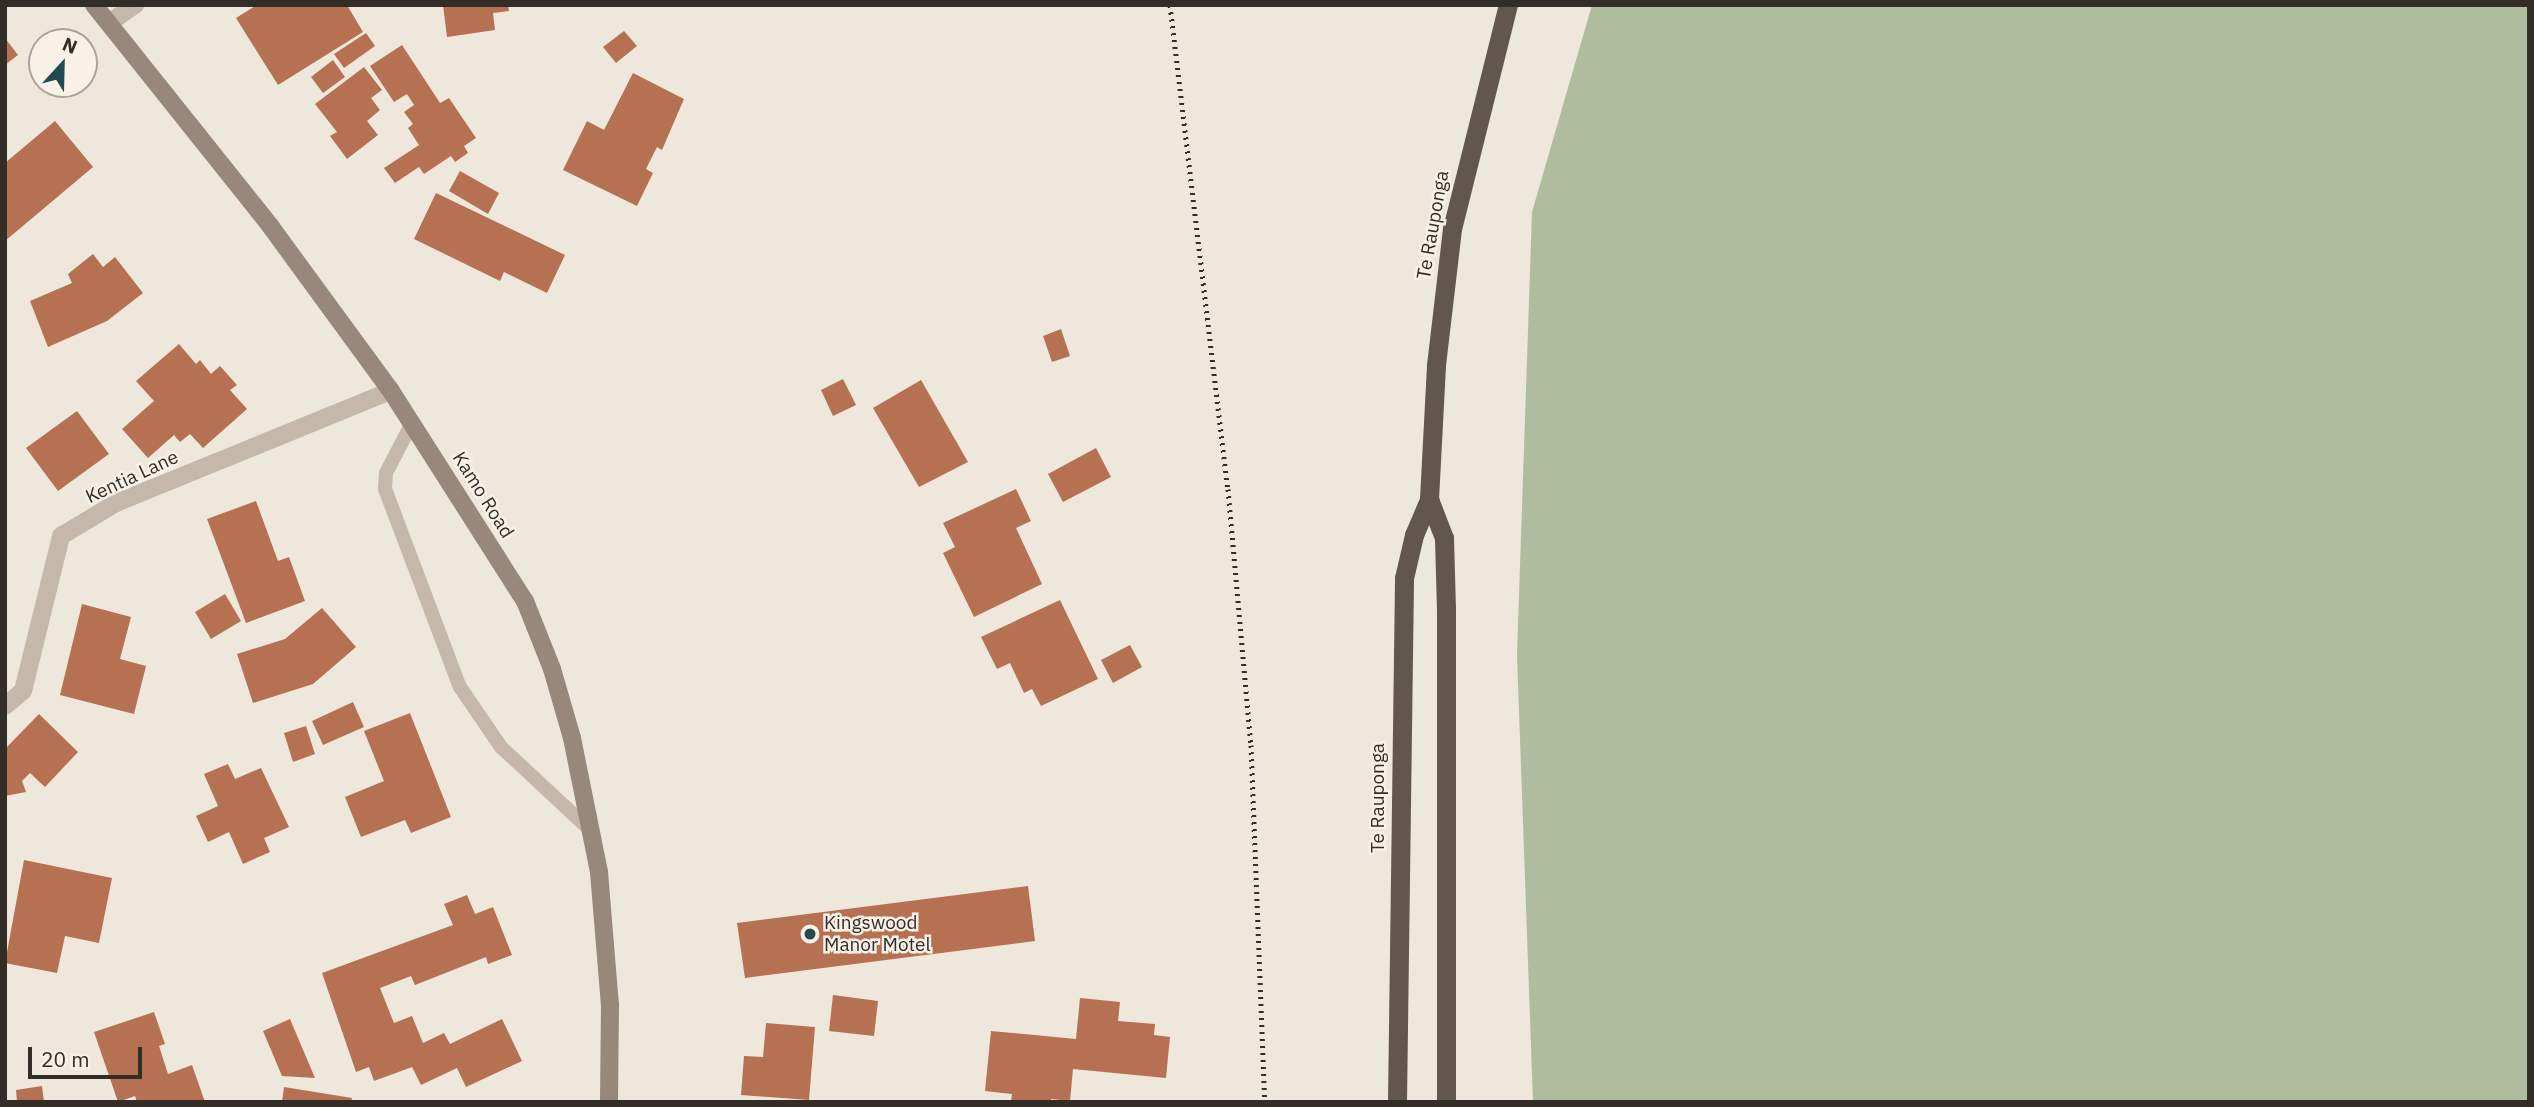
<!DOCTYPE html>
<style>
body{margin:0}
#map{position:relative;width:2534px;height:1107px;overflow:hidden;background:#eee7dc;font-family:"IBM Plex Sans",sans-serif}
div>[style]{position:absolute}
.green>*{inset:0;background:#b0bc9e}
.building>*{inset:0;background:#b67152}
.service>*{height:14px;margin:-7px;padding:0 7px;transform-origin:7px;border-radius:7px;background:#c5b8aa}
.minor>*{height:18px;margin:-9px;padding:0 9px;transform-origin:9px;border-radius:9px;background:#c5b8aa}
.secondary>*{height:18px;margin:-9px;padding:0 9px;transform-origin:9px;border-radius:9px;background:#98887b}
.trunk>*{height:19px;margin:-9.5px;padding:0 9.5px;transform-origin:9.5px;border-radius:9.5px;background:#63564e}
.rail>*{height:5px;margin-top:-2.5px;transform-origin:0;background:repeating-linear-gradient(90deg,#332d28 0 2px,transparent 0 7px)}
.dots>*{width:19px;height:19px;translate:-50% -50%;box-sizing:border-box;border:4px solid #f7f1e8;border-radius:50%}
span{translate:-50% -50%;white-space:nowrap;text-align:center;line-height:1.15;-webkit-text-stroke:5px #f7f1e8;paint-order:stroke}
.street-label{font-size:19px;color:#332d28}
.poi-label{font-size:19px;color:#332d28}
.left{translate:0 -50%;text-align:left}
.frame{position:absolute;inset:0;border:7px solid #332d28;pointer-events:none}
.north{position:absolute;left:28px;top:28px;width:70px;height:70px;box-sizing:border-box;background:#f7f1e8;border:2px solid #a9a39b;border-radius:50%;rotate:22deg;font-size:19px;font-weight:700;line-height:28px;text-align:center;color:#332d28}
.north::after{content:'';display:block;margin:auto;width:24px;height:32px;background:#234a50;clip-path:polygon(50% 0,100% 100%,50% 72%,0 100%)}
.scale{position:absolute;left:28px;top:1047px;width:114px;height:32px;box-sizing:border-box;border:4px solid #332d28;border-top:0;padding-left:9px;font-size:21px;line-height:24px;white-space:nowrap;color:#332d28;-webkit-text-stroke:5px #f7f1e8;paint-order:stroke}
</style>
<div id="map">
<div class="green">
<i style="clip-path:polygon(1592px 5px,2529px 5px,2529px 1102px,1533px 1102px,1517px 655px,1532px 212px)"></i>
</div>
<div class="building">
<i style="clip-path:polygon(257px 5px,347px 5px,363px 32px,278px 85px,236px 18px)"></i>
<i style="clip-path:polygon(443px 5px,508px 5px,509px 11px,493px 13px,495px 30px,447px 37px)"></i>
<i style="clip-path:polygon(624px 31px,637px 46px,616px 63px,603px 47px)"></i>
<i style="clip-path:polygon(366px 33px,375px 46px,344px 68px,334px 54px)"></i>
<i style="clip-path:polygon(5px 38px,18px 55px,5px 65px)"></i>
<i style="clip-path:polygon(402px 45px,440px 103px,449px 98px,476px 138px,464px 146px,468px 153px,455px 162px,451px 156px,424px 174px,419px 167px,395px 183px,384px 168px,419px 145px,408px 128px,413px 124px,404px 112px,414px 105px,407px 94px,394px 102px,370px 66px)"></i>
<i style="clip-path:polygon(333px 60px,345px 77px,323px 93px,311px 77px)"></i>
<i style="clip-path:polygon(364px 67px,382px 90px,371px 98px,380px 110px,367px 121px,378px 135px,347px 159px,330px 136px,337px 132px,315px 104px)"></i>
<i style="clip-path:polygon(633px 73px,684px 99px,662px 150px,657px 147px,646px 169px,653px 173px,637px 206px,563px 170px,587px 121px,604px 130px)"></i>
<i style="clip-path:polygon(55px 121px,93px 167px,5px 241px,5px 163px)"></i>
<i style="clip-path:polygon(460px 171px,499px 193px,488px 214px,449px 191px)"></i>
<i style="clip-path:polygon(436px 193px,565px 255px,547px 293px,504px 272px,500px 281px,414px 239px)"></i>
<i style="clip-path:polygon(93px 254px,103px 267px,115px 257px,143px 293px,107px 321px,48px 347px,30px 301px,72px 283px,68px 274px)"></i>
<i style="clip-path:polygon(1061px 329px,1070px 356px,1052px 362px,1043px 336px)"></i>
<i style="clip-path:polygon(179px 344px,196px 364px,200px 360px,211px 374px,220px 366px,237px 385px,230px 390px,247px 409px,203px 448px,190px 434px,180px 442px,174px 435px,148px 458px,122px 429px,154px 401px,136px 381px)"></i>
<i style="clip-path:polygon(843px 379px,856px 405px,833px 416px,821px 390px)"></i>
<i style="clip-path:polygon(921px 380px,968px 462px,919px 487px,873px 408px)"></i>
<i style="clip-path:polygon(77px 411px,109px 454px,58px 491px,26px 448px)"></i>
<i style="clip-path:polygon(1096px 448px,1111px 477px,1063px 502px,1048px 474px)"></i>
<i style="clip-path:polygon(1016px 489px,1031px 521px,1016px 528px,1042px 584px,974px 617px,943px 553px,955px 547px,943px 523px)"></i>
<i style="clip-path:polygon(256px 501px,278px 561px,289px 557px,305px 601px,246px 623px,207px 519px)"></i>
<i style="clip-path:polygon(225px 594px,241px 621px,211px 639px,195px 612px)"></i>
<i style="clip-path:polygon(1060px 600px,1098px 679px,1041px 706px,1032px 689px,1024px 693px,1010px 663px,997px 669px,981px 637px)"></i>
<i style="clip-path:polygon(82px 604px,131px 617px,120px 659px,146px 666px,134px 714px,60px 695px)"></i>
<i style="clip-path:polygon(322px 608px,356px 647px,313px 684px,253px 703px,237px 654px,285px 639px)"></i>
<i style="clip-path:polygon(1130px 645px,1142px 667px,1113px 683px,1101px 660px)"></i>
<i style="clip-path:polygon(353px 702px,364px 727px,323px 745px,312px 721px)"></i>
<i style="clip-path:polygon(410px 713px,451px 817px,411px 833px,405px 820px,361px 837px,345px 797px,384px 781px,364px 731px)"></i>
<i style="clip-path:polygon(39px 714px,78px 752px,45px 787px,30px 773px,22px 781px,26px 792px,5px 796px,5px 749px)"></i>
<i style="clip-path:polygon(306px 726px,315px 754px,293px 762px,284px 733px)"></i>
<i style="clip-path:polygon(228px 764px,235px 779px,261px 768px,289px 827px,264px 838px,270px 852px,243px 864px,229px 832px,208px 842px,196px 816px,218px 806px,204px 774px)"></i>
<i style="clip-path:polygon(24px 860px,112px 878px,99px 943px,65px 936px,57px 973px,5px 963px)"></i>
<i style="clip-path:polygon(1028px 886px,1035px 941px,745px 978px,737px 923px)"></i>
<i style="clip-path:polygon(467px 895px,475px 914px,493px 907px,512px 955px,488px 964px,486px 957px,415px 985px,411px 976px,380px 988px,394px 1023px,412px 1016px,423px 1043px,444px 1033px,450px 1044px,502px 1019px,522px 1061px,466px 1087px,457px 1068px,421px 1085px,412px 1067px,374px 1081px,369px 1067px,356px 1072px,322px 973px,453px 925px,444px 904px)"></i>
<i style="clip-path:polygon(833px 995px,878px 1001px,874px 1036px,829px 1031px)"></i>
<i style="clip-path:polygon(1080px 998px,1120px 1002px,1118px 1021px,1155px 1024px,1154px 1035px,1170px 1037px,1166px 1078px,1073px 1069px,1070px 1101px,1051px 1099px,1051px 1102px,1011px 1102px,1012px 1094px,985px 1091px,991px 1031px,1076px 1039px)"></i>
<i style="clip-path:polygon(154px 1012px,165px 1044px,159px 1046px,168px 1074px,192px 1065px,205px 1102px,137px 1102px,135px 1096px,118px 1102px,94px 1032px)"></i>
<i style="clip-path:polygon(290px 1019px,315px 1078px,282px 1076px,263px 1031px)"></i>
<i style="clip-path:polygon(766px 1023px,815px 1027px,809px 1100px,741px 1095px,744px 1056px,763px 1057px)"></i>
<i style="clip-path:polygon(42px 1086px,44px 1102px,17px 1102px,16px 1090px)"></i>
<i style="clip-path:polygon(284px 1087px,352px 1098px,351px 1102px,282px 1102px)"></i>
</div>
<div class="service">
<i style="left:412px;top:423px;width:56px;rotate:117.5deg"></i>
<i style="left:386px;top:473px;width:16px;rotate:94deg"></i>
<i style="left:385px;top:489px;width:212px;rotate:69.3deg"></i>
<i style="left:460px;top:687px;width:73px;rotate:55.7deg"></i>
<i style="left:501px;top:747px;width:122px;rotate:43deg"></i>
</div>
<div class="minor">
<i style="left:109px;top:23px;width:32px;rotate:-35deg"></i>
<i style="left:5px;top:706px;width:23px;rotate:-40deg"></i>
<i style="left:23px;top:691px;width:160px;rotate:-76.2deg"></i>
<i style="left:61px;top:536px;width:64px;rotate:-31deg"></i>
<i style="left:116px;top:503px;width:297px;rotate:-22.2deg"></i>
</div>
<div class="secondary">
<i style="left:94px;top:5px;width:284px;rotate:51.4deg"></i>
<i style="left:271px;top:227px;width:203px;rotate:53.8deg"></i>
<i style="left:391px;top:391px;width:249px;rotate:57.5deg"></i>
<i style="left:525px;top:601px;width:73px;rotate:68.3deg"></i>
<i style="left:552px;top:669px;width:72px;rotate:73.8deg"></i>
<i style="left:572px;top:738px;width:137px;rotate:78.6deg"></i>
<i style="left:599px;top:872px;width:133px;rotate:85.3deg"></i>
<i style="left:610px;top:1005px;width:97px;rotate:90.6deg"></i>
</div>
<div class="trunk">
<i style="left:1429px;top:499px;width:42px;rotate:69deg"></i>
<i style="left:1444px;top:538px;width:70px;rotate:88.4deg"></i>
<i style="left:1446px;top:608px;width:494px;rotate:90deg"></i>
<i style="left:1397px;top:1102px;width:524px;rotate:-89.23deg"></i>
<i style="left:1404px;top:578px;width:44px;rotate:-76.9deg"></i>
<i style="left:1414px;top:535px;width:39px;rotate:-67deg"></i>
<i style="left:1429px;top:499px;width:134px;rotate:-87deg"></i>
<i style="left:1436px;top:365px;width:137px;rotate:-83.3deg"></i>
<i style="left:1452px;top:229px;width:231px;rotate:-76deg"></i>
</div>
<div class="rail">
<i style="left:1170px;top:5px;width:487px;rotate:83.2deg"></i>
<i style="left:1228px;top:489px;width:257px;rotate:84.9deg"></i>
<i style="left:1251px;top:745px;width:357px;rotate:87.8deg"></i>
</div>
<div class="dots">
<i style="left:810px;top:934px;background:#234a50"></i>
</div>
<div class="street-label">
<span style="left:1433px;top:225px;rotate:-80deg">Te Rauponga</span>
<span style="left:132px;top:477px;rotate:-25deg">Kentia Lane</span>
<span style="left:483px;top:495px;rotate:58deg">Kamo Road</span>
<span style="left:1378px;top:798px;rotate:-90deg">Te Rauponga</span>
</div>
<div class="poi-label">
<span class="left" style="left:824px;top:934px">Kingswood<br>Manor Motel</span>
</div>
<div class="frame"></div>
<div class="north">N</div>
<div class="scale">20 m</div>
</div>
